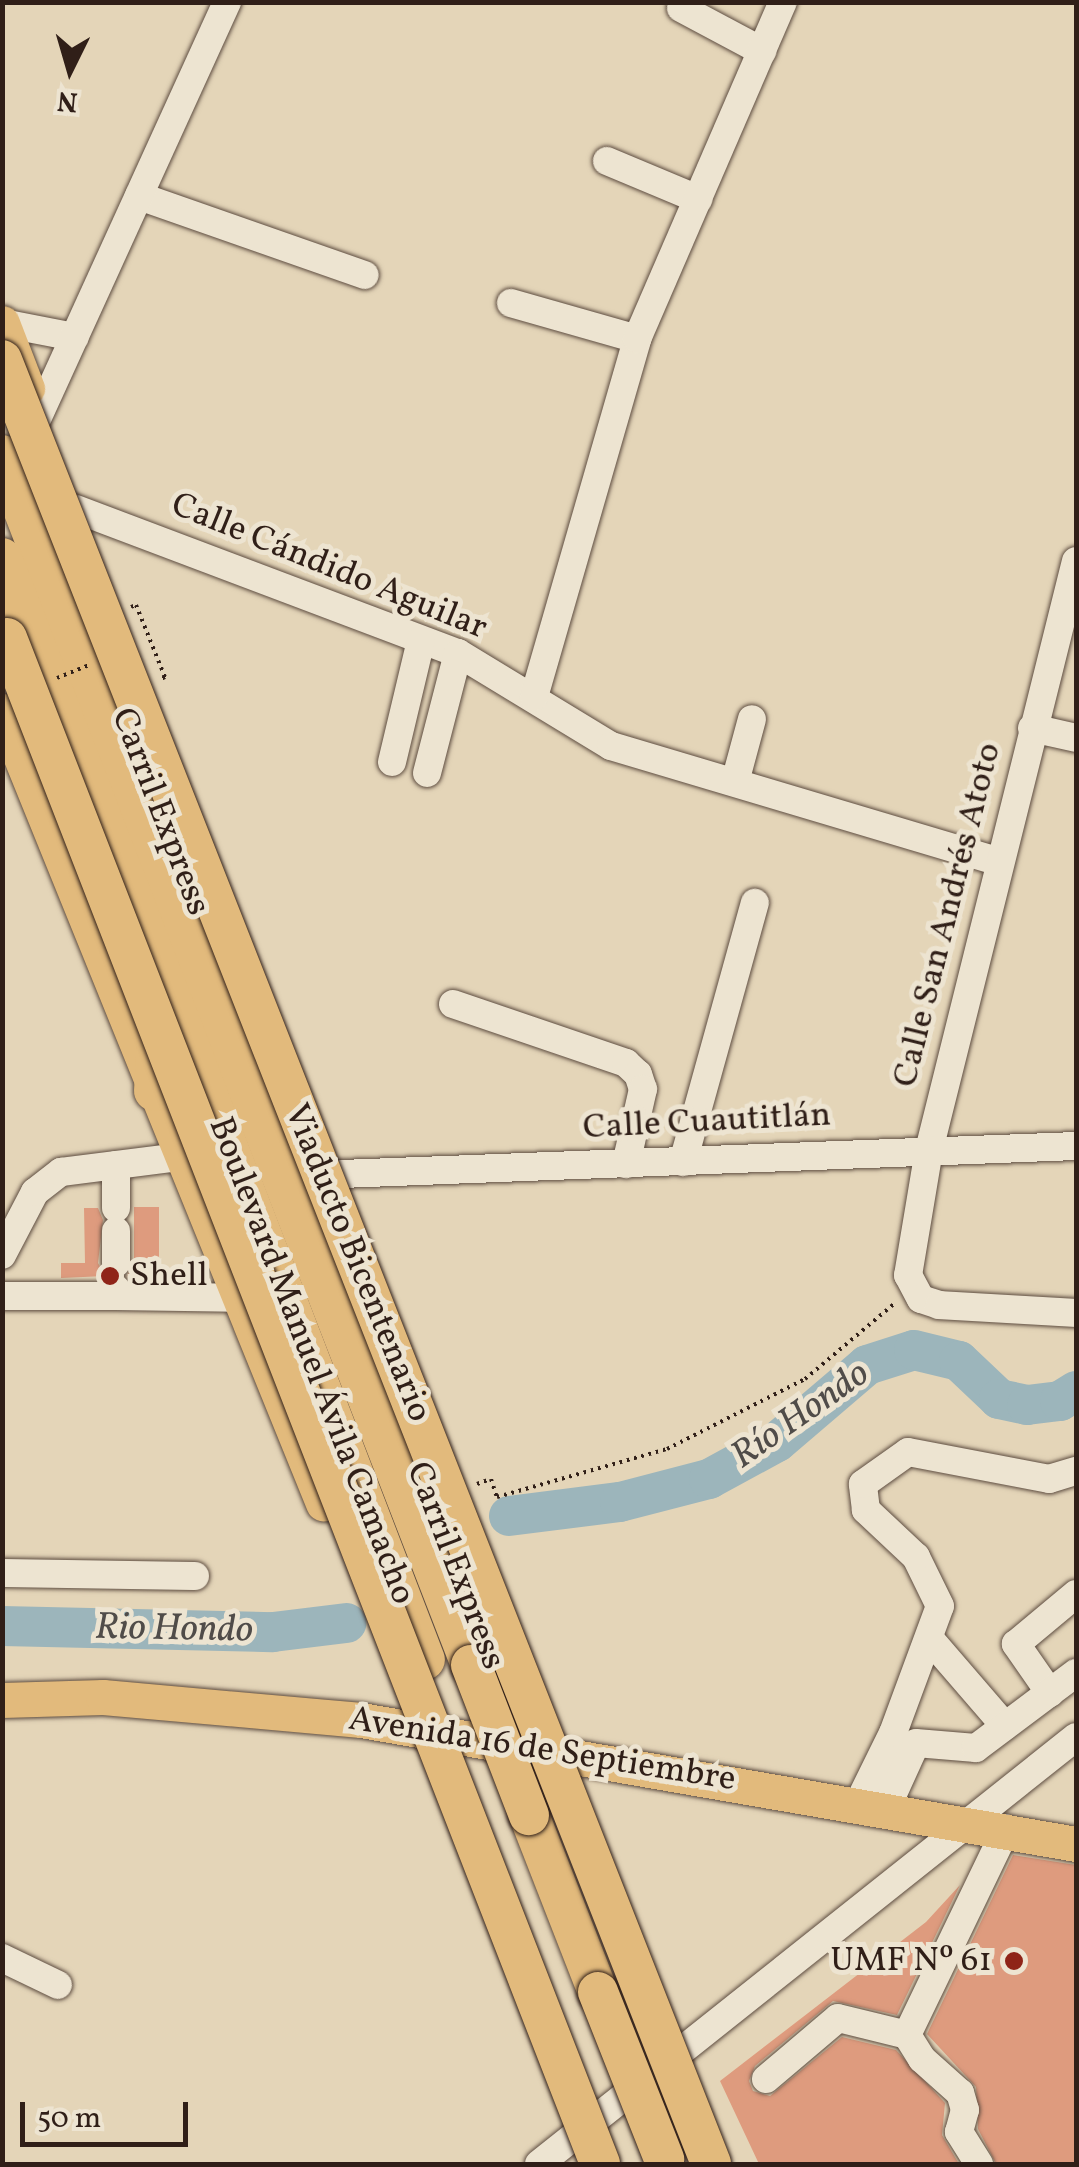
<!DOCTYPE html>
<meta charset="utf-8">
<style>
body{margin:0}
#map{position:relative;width:1079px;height:2167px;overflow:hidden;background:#e4d5b8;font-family:Vollkorn,serif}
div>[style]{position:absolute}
.river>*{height:40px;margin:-20px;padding:0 20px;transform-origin:20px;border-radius:20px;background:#9cb5bb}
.building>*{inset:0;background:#de9b7e}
.path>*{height:4px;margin-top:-2px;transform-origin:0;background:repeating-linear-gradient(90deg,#301f18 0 2.5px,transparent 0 7.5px)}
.roads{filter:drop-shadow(0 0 2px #5d4c40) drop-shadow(0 0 2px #5d4c40)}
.minor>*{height:28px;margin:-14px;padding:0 14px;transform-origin:14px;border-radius:14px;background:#ede4d1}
.major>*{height:35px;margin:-17.5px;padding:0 17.5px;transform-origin:17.5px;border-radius:17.5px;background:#e2ba7c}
.highway>*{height:40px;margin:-20px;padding:0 20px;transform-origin:20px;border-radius:20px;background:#e2ba7c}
.path-bridge>*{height:4px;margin-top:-2px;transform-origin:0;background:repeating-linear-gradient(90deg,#301f18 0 2.5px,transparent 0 7.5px)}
.bridges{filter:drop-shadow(0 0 2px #301f18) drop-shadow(0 0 2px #301f18)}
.highway-bridge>*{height:40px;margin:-20px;padding:0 20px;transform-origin:20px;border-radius:20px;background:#e2ba7c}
.dots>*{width:28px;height:28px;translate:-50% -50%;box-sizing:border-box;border:5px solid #ede4d1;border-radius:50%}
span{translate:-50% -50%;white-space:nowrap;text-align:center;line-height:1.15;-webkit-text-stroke:10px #ede4d1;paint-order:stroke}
.street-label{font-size:35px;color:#301f18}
.poi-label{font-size:35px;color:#301f18}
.left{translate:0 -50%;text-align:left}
.right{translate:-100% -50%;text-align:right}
.water-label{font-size:38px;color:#504c49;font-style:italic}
.frame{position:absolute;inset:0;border:5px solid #301f18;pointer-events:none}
.north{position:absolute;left:20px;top:20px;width:100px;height:100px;-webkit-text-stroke:8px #ede4d1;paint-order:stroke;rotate:185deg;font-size:28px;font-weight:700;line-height:40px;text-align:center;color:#301f18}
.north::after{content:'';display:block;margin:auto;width:35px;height:45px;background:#301f18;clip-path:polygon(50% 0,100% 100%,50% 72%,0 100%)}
.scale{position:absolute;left:20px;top:2102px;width:168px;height:45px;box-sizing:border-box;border:5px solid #301f18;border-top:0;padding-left:12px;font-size:30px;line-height:35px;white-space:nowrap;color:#301f18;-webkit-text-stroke:8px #ede4d1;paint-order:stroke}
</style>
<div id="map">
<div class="river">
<i style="left:509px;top:1516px;width:112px;rotate:-7.2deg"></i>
<i style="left:620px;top:1502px;width:92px;rotate:-14.5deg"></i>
<i style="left:709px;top:1479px;width:77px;rotate:-28.6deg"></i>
<i style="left:777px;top:1442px;width:118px;rotate:-40.5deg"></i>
<i style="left:867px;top:1365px;width:49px;rotate:-17.7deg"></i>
<i style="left:914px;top:1350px;width:46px;rotate:13.7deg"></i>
<i style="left:959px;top:1361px;width:55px;rotate:43.5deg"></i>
<i style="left:999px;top:1399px;width:29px;rotate:12deg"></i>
<i style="left:1027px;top:1405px;width:33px;rotate:-7deg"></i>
<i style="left:1060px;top:1401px;width:19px;rotate:-32deg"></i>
<i style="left:2px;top:1626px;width:271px;rotate:1.3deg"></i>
<i style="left:273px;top:1632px;width:74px;rotate:-7deg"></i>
</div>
<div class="building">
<i style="clip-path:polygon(134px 1207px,159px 1207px,159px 1279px,127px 1276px,134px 1263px)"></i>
<i style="clip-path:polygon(84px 1208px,98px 1208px,103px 1220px,98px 1263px,105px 1276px,61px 1278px,61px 1263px,85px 1263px)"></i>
<i style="clip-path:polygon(1013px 1855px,1076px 1865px,1076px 2164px,996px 2164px,978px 2129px,976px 2087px,927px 2034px)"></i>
<i style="clip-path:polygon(960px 1885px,897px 2015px,833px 2001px,755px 2066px,749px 2081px,753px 2091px,770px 2096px,842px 2037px,896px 2050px,945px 2103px,942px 2135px,959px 2164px,759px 2164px,720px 2081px,926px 1922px)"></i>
</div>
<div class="path">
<i style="left:131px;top:607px;width:5px;rotate:-22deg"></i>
<i style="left:136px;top:605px;width:78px;rotate:68.1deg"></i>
<i style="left:165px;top:677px;width:7px;rotate:153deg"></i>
<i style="left:477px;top:1484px;width:15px;rotate:-20deg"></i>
<i style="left:491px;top:1479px;width:19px;rotate:72deg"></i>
<i style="left:497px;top:1497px;width:177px;rotate:-15.8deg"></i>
<i style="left:667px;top:1449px;width:155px;rotate:-26.9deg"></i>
<i style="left:805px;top:1379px;width:119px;rotate:-40.2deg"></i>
</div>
<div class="roads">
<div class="minor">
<i style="left:681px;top:8px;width:92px;rotate:28deg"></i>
<i style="left:607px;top:161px;width:99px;rotate:22.7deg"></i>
<i style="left:139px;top:196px;width:239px;rotate:19.3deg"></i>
<i style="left:511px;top:303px;width:131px;rotate:15.9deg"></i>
<i style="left:2px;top:323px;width:74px;rotate:10.9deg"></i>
<i style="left:38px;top:417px;width:456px;rotate:-65.5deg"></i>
<i style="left:76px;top:509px;width:408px;rotate:20.7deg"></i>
<i style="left:458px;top:653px;width:179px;rotate:31.3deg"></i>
<i style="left:611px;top:746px;width:406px;rotate:16.6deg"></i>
<i style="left:1076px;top:561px;width:607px;rotate:104.01deg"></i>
<i style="left:929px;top:1150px;width:127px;rotate:99.5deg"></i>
<i style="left:908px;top:1275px;width:27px;rotate:62deg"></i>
<i style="left:921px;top:1299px;width:19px;rotate:18deg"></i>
<i style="left:939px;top:1305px;width:137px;rotate:3.3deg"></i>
<i style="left:534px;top:697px;width:373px;rotate:-73.9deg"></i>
<i style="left:637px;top:339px;width:367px;rotate:-66.6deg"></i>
<i style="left:1032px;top:728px;width:45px;rotate:12.8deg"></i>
<i style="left:392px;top:762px;width:125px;rotate:-76.6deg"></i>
<i style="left:427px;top:773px;width:124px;rotate:-75.5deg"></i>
<i style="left:735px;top:782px;width:65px;rotate:-74.9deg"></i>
<i style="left:453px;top:1004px;width:183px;rotate:18.8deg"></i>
<i style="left:626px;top:1063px;width:16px;rotate:43deg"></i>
<i style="left:638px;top:1074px;width:16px;rotate:72deg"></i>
<i style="left:643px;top:1089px;width:77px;rotate:102.8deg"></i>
<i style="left:683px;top:1162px;width:269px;rotate:-74.5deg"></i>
<i style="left:341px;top:1174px;width:736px;rotate:-2.18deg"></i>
<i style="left:116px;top:1208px;width:43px;rotate:-90deg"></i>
<i style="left:2px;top:1255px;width:71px;rotate:-62.4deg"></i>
<i style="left:35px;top:1192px;width:33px;rotate:-38deg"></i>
<i style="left:61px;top:1172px;width:120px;rotate:-7.2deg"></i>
<i style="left:116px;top:1263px;width:32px;rotate:-90deg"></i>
<i style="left:116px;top:1289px;width:7px;rotate:90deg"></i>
<i style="left:116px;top:1296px;width:122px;rotate:0.9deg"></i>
<i style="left:2px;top:1296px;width:114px"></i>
<i style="left:2px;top:1573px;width:193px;rotate:0.9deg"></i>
<i style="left:929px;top:1638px;width:116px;rotate:49.2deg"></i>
<i style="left:1050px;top:1693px;width:60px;rotate:-124.8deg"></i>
<i style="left:1016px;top:1644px;width:78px;rotate:-39.8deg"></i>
<i style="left:859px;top:1802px;width:77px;rotate:-63.8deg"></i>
<i style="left:893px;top:1733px;width:135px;rotate:-69.7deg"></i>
<i style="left:940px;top:1606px;width:55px;rotate:-116.1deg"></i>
<i style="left:916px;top:1557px;width:69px;rotate:-136.8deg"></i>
<i style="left:866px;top:1510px;width:26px;rotate:-97deg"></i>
<i style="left:863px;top:1484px;width:55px;rotate:-35.4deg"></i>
<i style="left:908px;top:1452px;width:144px;rotate:10.8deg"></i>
<i style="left:1049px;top:1479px;width:28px;rotate:-17deg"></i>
<i style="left:887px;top:1807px;width:70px;rotate:-65.6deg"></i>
<i style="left:916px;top:1743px;width:60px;rotate:4.8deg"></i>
<i style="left:976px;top:1748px;width:125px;rotate:-36.9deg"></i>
<i style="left:2px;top:1958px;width:62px;rotate:25.7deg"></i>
<i style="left:766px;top:2079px;width:94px;rotate:-40.3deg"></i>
<i style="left:838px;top:2018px;width:71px;rotate:13.8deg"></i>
<i style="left:539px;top:2164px;width:686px;rotate:-38.49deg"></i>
<i style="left:979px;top:2164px;width:38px;rotate:-122deg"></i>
<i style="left:959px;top:2132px;width:23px;rotate:-75deg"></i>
<i style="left:965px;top:2110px;width:18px;rotate:-106deg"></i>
<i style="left:960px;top:2093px;width:51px;rotate:-138.2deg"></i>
<i style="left:922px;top:2059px;width:28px;rotate:-122deg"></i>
<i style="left:907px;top:2035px;width:229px;rotate:-64.3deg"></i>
</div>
<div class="major">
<i style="left:2px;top:323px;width:70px;rotate:69deg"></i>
<i style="left:2px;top:711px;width:855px;rotate:67.94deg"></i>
<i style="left:2px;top:1700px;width:101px;rotate:-1.7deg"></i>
<i style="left:103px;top:1697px;width:259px;rotate:5.1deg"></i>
<i style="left:361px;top:1720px;width:726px;rotate:9.84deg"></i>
</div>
<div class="highway">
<i style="left:2px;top:455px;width:1298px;rotate:68.81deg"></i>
<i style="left:2px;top:558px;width:1180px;rotate:69deg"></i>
<i style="left:154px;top:1091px;width:71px;rotate:-86.8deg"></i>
<i style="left:529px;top:1815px;width:190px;rotate:68.7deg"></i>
</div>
</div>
<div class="path-bridge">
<i style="left:57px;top:678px;width:35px;rotate:-22deg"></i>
</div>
<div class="bridges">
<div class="highway-bridge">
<i style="left:2px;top:360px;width:1938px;rotate:68.54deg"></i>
<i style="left:7px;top:638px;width:1637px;rotate:68.76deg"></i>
<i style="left:471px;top:1665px;width:161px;rotate:68.9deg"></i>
<i style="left:598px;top:1992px;width:180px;rotate:68.4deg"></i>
</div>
</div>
<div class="dots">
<i style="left:110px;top:1276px;background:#8f2418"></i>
<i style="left:1014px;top:1961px;background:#8f2418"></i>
</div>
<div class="street-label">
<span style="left:329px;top:567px;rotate:22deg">Calle Cándido Aguilar</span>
<span style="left:160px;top:812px;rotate:69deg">Carril Express</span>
<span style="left:948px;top:915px;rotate:-76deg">Calle San Andrés Atoto</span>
<span style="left:707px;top:1122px;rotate:-3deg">Calle Cuautitlán</span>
<span style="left:357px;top:1263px;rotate:68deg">Viaducto Bicentenario</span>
<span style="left:311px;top:1361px;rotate:69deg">Boulevard Manuel Ávila Camacho</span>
<span style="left:455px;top:1566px;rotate:69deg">Carril Express</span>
<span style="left:542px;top:1750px;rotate:9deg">Avenida 16 de Septiembre</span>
</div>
<div class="poi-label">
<span class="left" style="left:130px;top:1276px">Shell</span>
<span class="right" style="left:992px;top:1961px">UMF Nº 61</span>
</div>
<div class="water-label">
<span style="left:801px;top:1416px;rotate:-35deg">Río Hondo</span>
<span style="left:174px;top:1630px;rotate:1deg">Rio Hondo</span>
</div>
<div class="frame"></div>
<div class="north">N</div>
<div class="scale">50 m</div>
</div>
